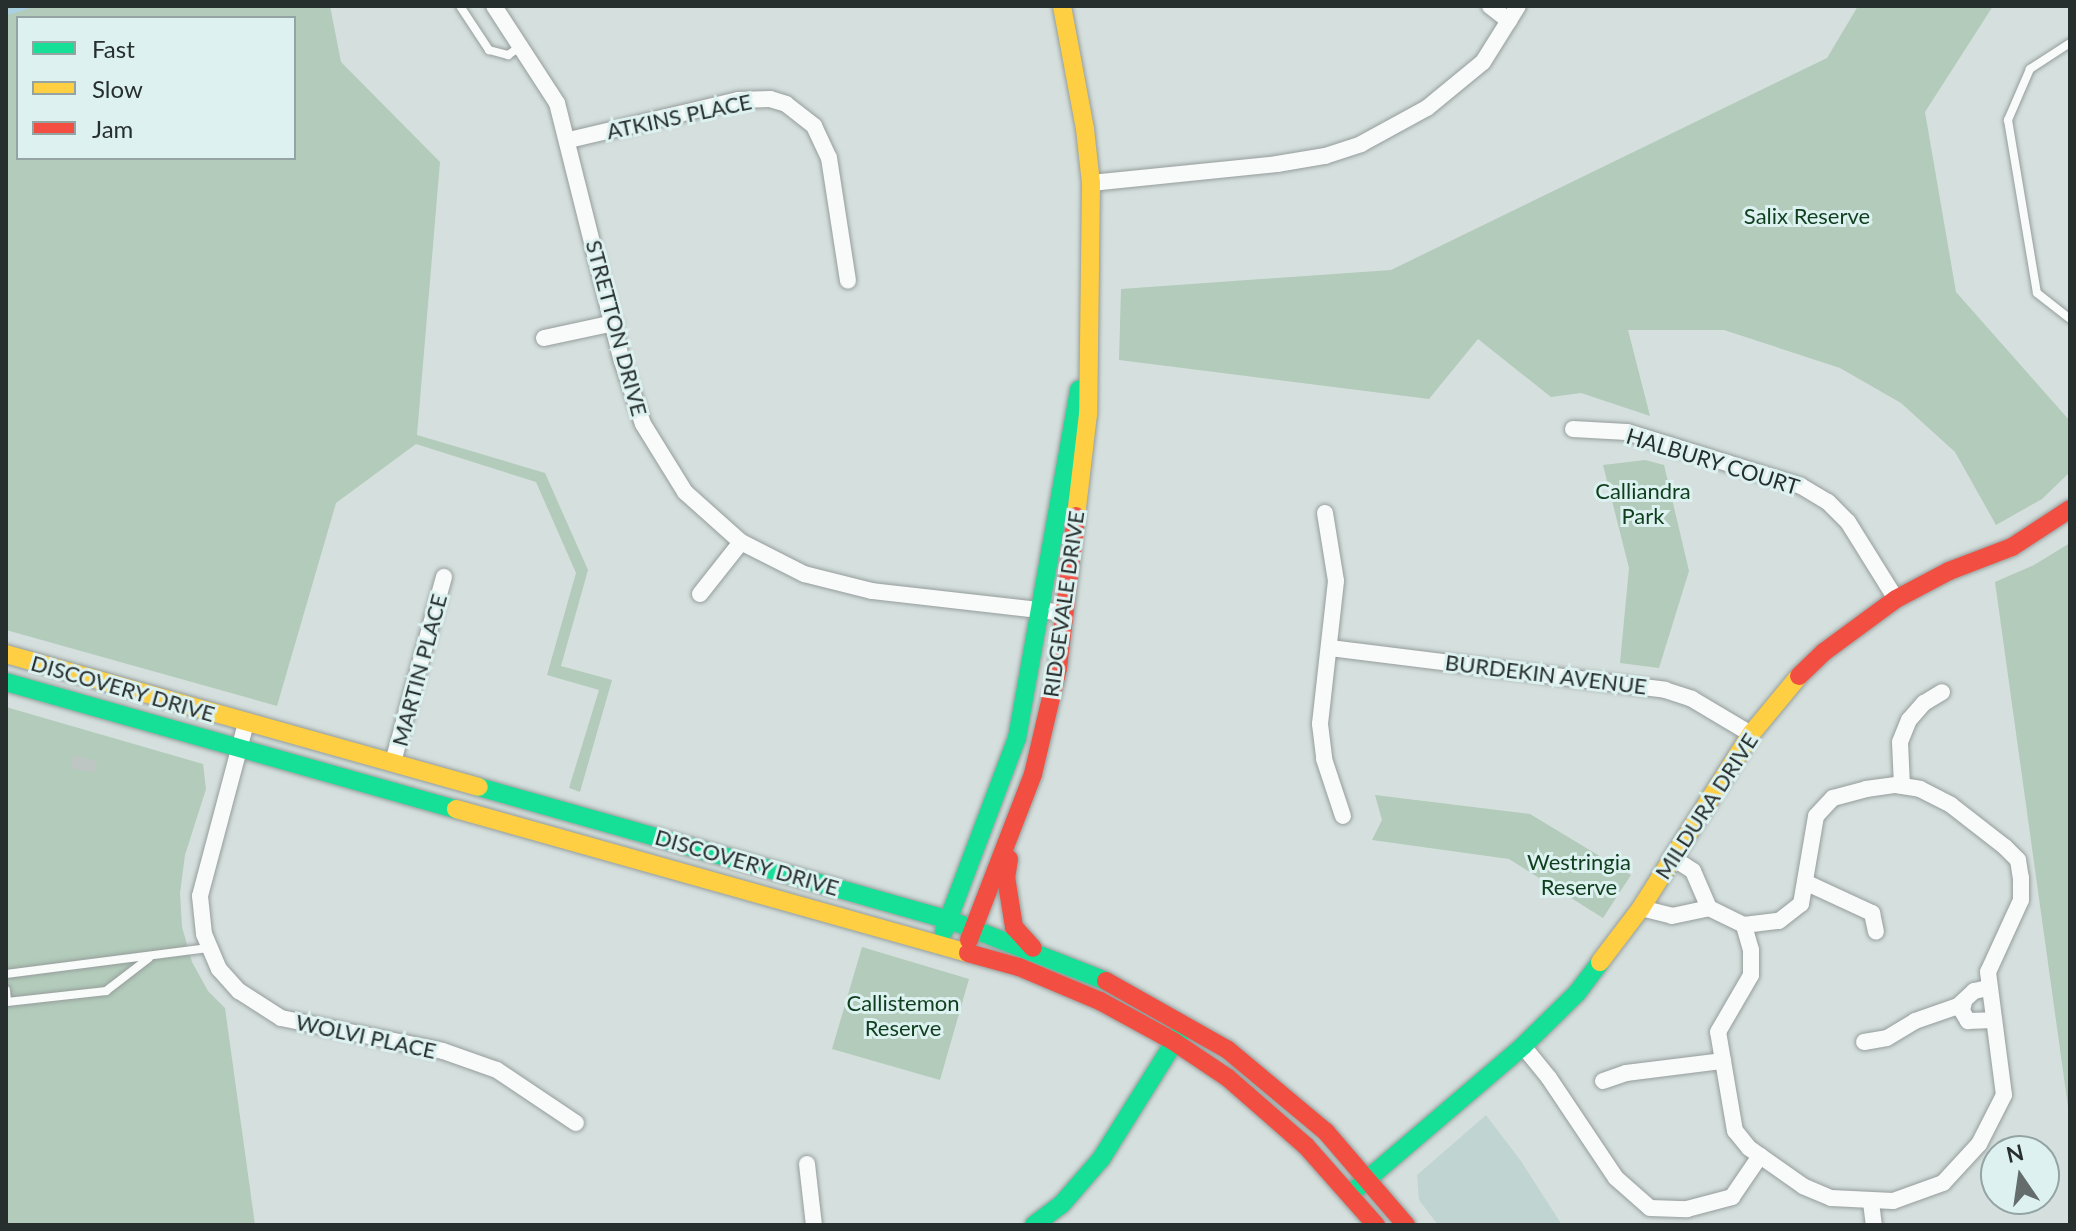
<!DOCTYPE html>
<style>
body{margin:0}
#map{position:relative;width:2076px;height:1231px;overflow:hidden;background:#d5e0de;font-family:Lato,sans-serif}
div>[style]{position:absolute}
.built>*{inset:0;background:#c0d4d2}
.green>*{inset:0;background:#b2cbba}
.stream>*{height:5px;margin:-2.5px;padding:0 2.5px;transform-origin:2.5px;border-radius:2.5px;background:#aad1e2}
.building>*{inset:0;background:#bec6c4}
.roads{filter:drop-shadow(0 0 2px #959d9b) drop-shadow(0 0 2px #959d9b)}
.lane>*{height:8px;margin:-4px;padding:0 4px;transform-origin:4px;border-radius:4px;background:#f9fafa}
.street>*{height:16px;margin:-8px;padding:0 8px;transform-origin:8px;border-radius:8px;background:#f9fafa}
.fast>*{height:18px;margin:-9px;padding:0 9px;transform-origin:9px;border-radius:9px;background:#16e098}
.slow>*{height:18px;margin:-9px;padding:0 9px;transform-origin:9px;border-radius:9px;background:#ffcf43}
.jam>*{height:18px;margin:-9px;padding:0 9px;transform-origin:9px;border-radius:9px;background:#f24e42}
span{translate:-50% -50%;white-space:nowrap;text-align:center;line-height:1.15;-webkit-text-stroke:6px #ddf2f0;paint-order:stroke}
.street-label{font-size:22px;color:#272f2e}
.park-label{font-size:22px;color:#0f3e1e}
.frame{position:absolute;inset:0;border:8px solid #272f2e;pointer-events:none}
.legend{position:absolute;left:16px;top:16px;width:280px;height:144px;box-sizing:border-box;background:#ddf2f0;border:2px solid #94a4a2;margin:0;padding:10px 14px;list-style:none;font-size:24px;color:#272f2e}
.legend li{display:flex;align-items:center;gap:16px;height:40px}
.legend b{width:40px;border:2px solid #94a4a2}
.north{position:absolute;left:1980px;top:1135px;width:80px;height:80px;box-sizing:border-box;background:#ddf2f0;border:2px solid #94a4a2;border-radius:50%;rotate:347deg;font-size:22px;font-weight:700;line-height:32px;text-align:center;color:#272f2e}
.north::after{content:'';display:block;margin:auto;width:28px;height:36px;background:#646d6c;clip-path:polygon(50% 0,100% 100%,50% 72%,0 100%)}
</style>
<div id="map">
<div class="built">
<i style="clip-path:polygon(1486px 1115px,1521px 1161px,1562px 1225px,1438px 1225px,1419px 1200px,1417px 1175px)"></i>
</div>
<div class="green">
<i style="clip-path:polygon(evenodd,6px 6px,330px 6px,341px 62px,440px 162px,417px 435px,545px 473px,588px 570px,561px 666px,612px 680px,580px 792px,569px 788px,599px 690px,547px 675px,576px 573px,536px 482px,416px 444px,336px 503px,277px 706px,6px 630px,6px 6px,294px 18px,294px 158px,18px 158px,18px 18px,294px 18px)"></i>
<i style="clip-path:polygon(1858px 6px,1993px 6px,1925px 112px,1956px 292px,2070px 421px,2070px 472px,2042px 499px,1996px 525px,1955px 452px,1901px 403px,1840px 368px,1724px 330px,1628px 330px,1650px 416px,1581px 393px,1551px 397px,1478px 339px,1429px 399px,1119px 360px,1121px 289px,1391px 270px,1827px 58px)"></i>
<i style="clip-path:polygon(1645px 460px,1664px 465px,1689px 571px,1659px 668px,1620px 663px,1629px 568px,1603px 465px)"></i>
<i style="clip-path:polygon(2070px 543px,2070px 1121px,1995px 582px,2034px 565px)"></i>
<i style="clip-path:polygon(6px 707px,203px 764px,206px 789px,185px 855px,180px 893px,182px 927px,192px 962px,208px 991px,225px 1008px,255px 1225px,6px 1225px)"></i>
<i style="clip-path:polygon(1375px 795px,1530px 814px,1631px 875px,1603px 918px,1509px 859px,1372px 840px,1382px 820px)"></i>
<i style="clip-path:polygon(862px 947px,969px 979px,940px 1080px,832px 1049px)"></i>
</div>
<div class="stream">
<i style="left:6px;top:12px;width:22px;rotate:-16deg"></i>
</div>
<div class="building">
<i style="clip-path:polygon(73px 755px,97px 761px,94px 773px,70px 768px)"></i>
</div>
<div class="roads">
<div class="lane">
<i style="left:460px;top:6px;width:53px;rotate:56.6deg"></i>
<i style="left:489px;top:50px;width:20px;rotate:15deg"></i>
<i style="left:508px;top:55px;width:14px;rotate:-34deg"></i>
<i style="left:2070px;top:43px;width:48px;rotate:147deg"></i>
<i style="left:2030px;top:69px;width:56px;rotate:113.3deg"></i>
<i style="left:2008px;top:120px;width:175px;rotate:80.5deg"></i>
<i style="left:2037px;top:293px;width:42px;rotate:38.2deg"></i>
<i style="left:6px;top:974px;width:204px;rotate:-7.3deg"></i>
<i style="left:6px;top:990px;width:12px;rotate:85deg"></i>
<i style="left:7px;top:1002px;width:100px;rotate:-6.3deg"></i>
<i style="left:106px;top:991px;width:54px;rotate:-37.5deg"></i>
</div>
<div class="street">
<i style="left:494px;top:6px;width:116px;rotate:57deg"></i>
<i style="left:557px;top:103px;width:266px;rotate:75.9deg"></i>
<i style="left:622px;top:361px;width:66px;rotate:71.6deg"></i>
<i style="left:643px;top:424px;width:80px;rotate:58.3deg"></i>
<i style="left:685px;top:492px;width:75px;rotate:41.8deg"></i>
<i style="left:741px;top:542px;width:71px;rotate:26.9deg"></i>
<i style="left:804px;top:574px;width:70px;rotate:14deg"></i>
<i style="left:872px;top:591px;width:193px;rotate:6.5deg"></i>
<i style="left:1490px;top:6px;width:24px;rotate:38deg"></i>
<i style="left:569px;top:140px;width:174px;rotate:-13.3deg"></i>
<i style="left:738px;top:100px;width:32px;rotate:-2deg"></i>
<i style="left:770px;top:99px;width:17px;rotate:17deg"></i>
<i style="left:786px;top:104px;width:36px;rotate:38deg"></i>
<i style="left:814px;top:126px;width:35px;rotate:65deg"></i>
<i style="left:829px;top:158px;width:124px;rotate:81.2deg"></i>
<i style="left:1091px;top:183px;width:187px;rotate:-5.8deg"></i>
<i style="left:1277px;top:164px;width:49px;rotate:-9.5deg"></i>
<i style="left:1325px;top:156px;width:38px;rotate:-18deg"></i>
<i style="left:1361px;top:144px;width:75px;rotate:-28.6deg"></i>
<i style="left:1427px;top:108px;width:72px;rotate:-39.4deg"></i>
<i style="left:1483px;top:62px;width:66px;rotate:-58deg"></i>
<i style="left:544px;top:338px;width:72px;rotate:-12.1deg"></i>
<i style="left:1573px;top:429px;width:54px;rotate:3.2deg"></i>
<i style="left:1627px;top:432px;width:182px;rotate:17.2deg"></i>
<i style="left:1801px;top:486px;width:31px;rotate:31deg"></i>
<i style="left:1828px;top:502px;width:28px;rotate:45deg"></i>
<i style="left:1848px;top:522px;width:91px;rotate:58.1deg"></i>
<i style="left:1325px;top:513px;width:69px;rotate:80.8deg"></i>
<i style="left:1336px;top:581px;width:144px;rotate:96.4deg"></i>
<i style="left:1320px;top:724px;width:35px;rotate:83deg"></i>
<i style="left:1324px;top:759px;width:60px;rotate:71.6deg"></i>
<i style="left:700px;top:594px;width:66px;rotate:-51.7deg"></i>
<i style="left:1330px;top:648px;width:338px;rotate:7.1deg"></i>
<i style="left:1665px;top:690px;width:28px;rotate:18deg"></i>
<i style="left:1692px;top:699px;width:69px;rotate:30.7deg"></i>
<i style="left:246px;top:723px;width:179px;rotate:104.9deg"></i>
<i style="left:200px;top:896px;width:38px;rotate:84deg"></i>
<i style="left:204px;top:934px;width:38px;rotate:67deg"></i>
<i style="left:219px;top:969px;width:30px;rotate:48deg"></i>
<i style="left:239px;top:991px;width:50px;rotate:32.7deg"></i>
<i style="left:281px;top:1018px;width:165px;rotate:11.5deg"></i>
<i style="left:443px;top:1051px;width:57px;rotate:19.4deg"></i>
<i style="left:497px;top:1070px;width:95px;rotate:33.9deg"></i>
<i style="left:393px;top:762px;width:192px;rotate:-74.6deg"></i>
<i style="left:1902px;top:786px;width:44px;rotate:-92.6deg"></i>
<i style="left:1900px;top:742px;width:24px;rotate:-68deg"></i>
<i style="left:1909px;top:720px;width:23px;rotate:-49deg"></i>
<i style="left:1924px;top:703px;width:21px;rotate:-31deg"></i>
<i style="left:1673px;top:858px;width:24px;rotate:33deg"></i>
<i style="left:1693px;top:871px;width:40px;rotate:66.6deg"></i>
<i style="left:1807px;top:883px;width:72px;rotate:24.8deg"></i>
<i style="left:1872px;top:913px;width:19px;rotate:78deg"></i>
<i style="left:1641px;top:908px;width:32px;rotate:14deg"></i>
<i style="left:1672px;top:916px;width:38px;rotate:-12deg"></i>
<i style="left:1709px;top:908px;width:39px;rotate:26deg"></i>
<i style="left:1744px;top:925px;width:35px;rotate:-7deg"></i>
<i style="left:1779px;top:921px;width:28px;rotate:-38deg"></i>
<i style="left:1801px;top:904px;width:89px;rotate:-80.3deg"></i>
<i style="left:1816px;top:816px;width:25px;rotate:-47deg"></i>
<i style="left:1833px;top:798px;width:34px;rotate:-15deg"></i>
<i style="left:1866px;top:789px;width:30px;rotate:-8deg"></i>
<i style="left:1896px;top:785px;width:24px;rotate:9deg"></i>
<i style="left:1920px;top:789px;width:35px;rotate:27deg"></i>
<i style="left:1951px;top:805px;width:68px;rotate:37.9deg"></i>
<i style="left:2005px;top:847px;width:18px;rotate:45deg"></i>
<i style="left:2018px;top:860px;width:18px;rotate:81deg"></i>
<i style="left:2021px;top:878px;width:22px;rotate:90deg"></i>
<i style="left:2021px;top:900px;width:79px;rotate:114.6deg"></i>
<i style="left:1988px;top:972px;width:124px;rotate:82.6deg"></i>
<i style="left:2004px;top:1095px;width:55px;rotate:117deg"></i>
<i style="left:1979px;top:1144px;width:53px;rotate:132.7deg"></i>
<i style="left:1943px;top:1183px;width:53px;rotate:160.2deg"></i>
<i style="left:1893px;top:1201px;width:62px;rotate:-177.2deg"></i>
<i style="left:1831px;top:1198px;width:30px;rotate:-157deg"></i>
<i style="left:1803px;top:1186px;width:66px;rotate:-144.9deg"></i>
<i style="left:1749px;top:1148px;width:22px;rotate:-129deg"></i>
<i style="left:1735px;top:1131px;width:100px;rotate:-99.7deg"></i>
<i style="left:1718px;top:1032px;width:66px;rotate:-59.9deg"></i>
<i style="left:1751px;top:975px;width:25px;rotate:-90deg"></i>
<i style="left:1751px;top:950px;width:26px;rotate:-106deg"></i>
<i style="left:1964px;top:1002px;width:9px;rotate:103deg"></i>
<i style="left:1962px;top:1011px;width:12px;rotate:59deg"></i>
<i style="left:1968px;top:1021px;width:25px;rotate:-2deg"></i>
<i style="left:1864px;top:1042px;width:23px;rotate:-10deg"></i>
<i style="left:1887px;top:1038px;width:33px;rotate:-31deg"></i>
<i style="left:1915px;top:1021px;width:46px;rotate:-19.2deg"></i>
<i style="left:1958px;top:1006px;width:22px;rotate:-43deg"></i>
<i style="left:1974px;top:991px;width:14px;rotate:-12deg"></i>
<i style="left:1523px;top:1046px;width:41px;rotate:50.9deg"></i>
<i style="left:1549px;top:1078px;width:120px;rotate:56.2deg"></i>
<i style="left:1616px;top:1178px;width:45px;rotate:41.4deg"></i>
<i style="left:1650px;top:1208px;width:37px;rotate:2deg"></i>
<i style="left:1687px;top:1209px;width:47px;rotate:-14.9deg"></i>
<i style="left:1732px;top:1197px;width:50px;rotate:-55.7deg"></i>
<i style="left:1603px;top:1081px;width:24px;rotate:-19deg"></i>
<i style="left:1626px;top:1073px;width:98px;rotate:-7.1deg"></i>
<i style="left:807px;top:1164px;width:61px;rotate:83.5deg"></i>
<i style="left:1871px;top:1202px;width:23px;rotate:83deg"></i>
</div>
<div class="fast">
<i style="left:6px;top:682px;width:468px;rotate:15.8deg"></i>
<i style="left:479px;top:787px;width:486px;rotate:15.8deg"></i>
<i style="left:947px;top:919px;width:171px;rotate:21.3deg"></i>
<i style="left:944px;top:931px;width:206px;rotate:-69.3deg"></i>
<i style="left:1017px;top:738px;width:354px;rotate:-79.9deg"></i>
<i style="left:1357px;top:1188px;width:218px;rotate:-40.5deg"></i>
<i style="left:1523px;top:1046px;width:76px;rotate:-44.5deg"></i>
<i style="left:1577px;top:993px;width:39px;rotate:-53deg"></i>
<i style="left:1034px;top:1225px;width:34px;rotate:-37deg"></i>
<i style="left:1061px;top:1205px;width:61px;rotate:-49deg"></i>
<i style="left:1101px;top:1159px;width:152px;rotate:-57.9deg"></i>
</div>
<div class="slow">
<i style="left:1062px;top:6px;width:125px;rotate:79.4deg"></i>
<i style="left:1085px;top:129px;width:54px;rotate:83.7deg"></i>
<i style="left:1091px;top:183px;width:231px;rotate:90.7deg"></i>
<i style="left:1088px;top:414px;width:103px;rotate:96.7deg"></i>
<i style="left:6px;top:654px;width:491px;rotate:15.7deg"></i>
<i style="left:456px;top:809px;width:532px;rotate:15.71deg"></i>
<i style="left:1600px;top:962px;width:68px;rotate:-52.8deg"></i>
<i style="left:1641px;top:908px;width:206px;rotate:-57.7deg"></i>
<i style="left:1751px;top:734px;width:75px;rotate:-50.4deg"></i>
</div>
<div class="jam">
<i style="left:1799px;top:676px;width:35px;rotate:-44deg"></i>
<i style="left:1824px;top:652px;width:89px;rotate:-36.4deg"></i>
<i style="left:1896px;top:599px;width:60px;rotate:-27.8deg"></i>
<i style="left:1949px;top:571px;width:67px;rotate:-20.9deg"></i>
<i style="left:2012px;top:547px;width:69px;rotate:-33.2deg"></i>
<i style="left:1009px;top:859px;width:18px;rotate:99deg"></i>
<i style="left:1006px;top:877px;width:51px;rotate:80.9deg"></i>
<i style="left:1014px;top:927px;width:28px;rotate:48deg"></i>
<i style="left:969px;top:940px;width:178px;rotate:-68.9deg"></i>
<i style="left:1033px;top:774px;width:109px;rotate:-76.7deg"></i>
<i style="left:1058px;top:668px;width:153px;rotate:-83.2deg"></i>
<i style="left:968px;top:953px;width:53px;rotate:15.4deg"></i>
<i style="left:1019px;top:967px;width:88px;rotate:22.8deg"></i>
<i style="left:1100px;top:1001px;width:83px;rotate:28.7deg"></i>
<i style="left:1173px;top:1041px;width:66px;rotate:33.9deg"></i>
<i style="left:1228px;top:1078px;width:103px;rotate:41.1deg"></i>
<i style="left:1306px;top:1146px;width:106px;rotate:48.5deg"></i>
<i style="left:1106px;top:981px;width:140px;rotate:29.5deg"></i>
<i style="left:1228px;top:1050px;width:128px;rotate:39.9deg"></i>
<i style="left:1326px;top:1132px;width:123px;rotate:49.3deg"></i>
</div>
</div>
<div class="street-label">
<span style="left:679px;top:116px;rotate:-12deg">ATKINS PLACE</span>
<span style="left:617px;top:328px;rotate:75deg">STRETTON DRIVE</span>
<span style="left:1713px;top:461px;rotate:17deg">HALBURY COURT</span>
<span style="left:1063px;top:604px;rotate:-82deg">RIDGEVALE DRIVE</span>
<span style="left:419px;top:670px;rotate:-75deg">MARTIN PLACE</span>
<span style="left:1546px;top:674px;rotate:7deg">BURDEKIN AVENUE</span>
<span style="left:123px;top:688px;rotate:16deg">DISCOVERY DRIVE</span>
<span style="left:1706px;top:806px;rotate:-57deg">MILDURA DRIVE</span>
<span style="left:747px;top:862px;rotate:16deg">DISCOVERY DRIVE</span>
<span style="left:366px;top:1036px;rotate:12deg">WOLVI PLACE</span>
</div>
<div class="park-label">
<span style="left:1807px;top:216px">Salix Reserve</span>
<span style="left:1643px;top:503px">Calliandra<br>Park</span>
<span style="left:1579px;top:874px">Westringia<br>Reserve</span>
<span style="left:903px;top:1015px">Callistemon<br>Reserve</span>
</div>
<div class="frame"></div>
<ul class="legend">
<li><b style="height:10px;background:#16e098"></b>Fast</li>
<li><b style="height:10px;background:#ffcf43"></b>Slow</li>
<li><b style="height:10px;background:#f24e42"></b>Jam</li>
</ul>
<div class="north">N</div>
</div>
